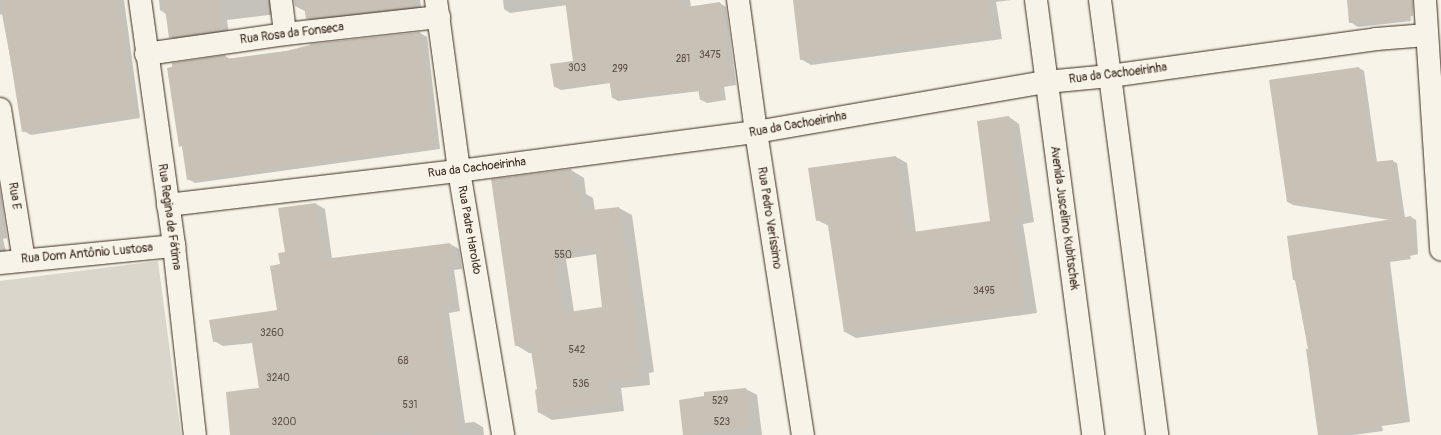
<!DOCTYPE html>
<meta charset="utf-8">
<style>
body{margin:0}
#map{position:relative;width:1441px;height:435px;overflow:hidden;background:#f7f3e8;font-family:Pangolin,sans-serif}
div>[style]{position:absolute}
.green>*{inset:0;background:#dbd6cb}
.shadow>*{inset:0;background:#0003}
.building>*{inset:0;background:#c8c1b6}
.roads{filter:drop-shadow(0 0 1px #3b2a1e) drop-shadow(0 0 1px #3b2a1e)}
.minor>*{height:22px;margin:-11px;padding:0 11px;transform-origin:11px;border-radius:11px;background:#f7f3e8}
.major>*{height:22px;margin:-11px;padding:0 11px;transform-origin:11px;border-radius:11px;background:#f7f3e8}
span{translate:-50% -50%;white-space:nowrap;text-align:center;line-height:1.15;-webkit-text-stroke:3px #f7f3e8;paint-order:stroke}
.number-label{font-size:10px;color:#5e5044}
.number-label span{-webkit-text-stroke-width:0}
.street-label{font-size:12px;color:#3b2a1e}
</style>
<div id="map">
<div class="green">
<i style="clip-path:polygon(158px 261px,181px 435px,0 435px,0 281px)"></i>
</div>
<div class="shadow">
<i style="clip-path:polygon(0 0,124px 0,140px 118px,31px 135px,24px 131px,2px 14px,0 15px)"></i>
<i style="clip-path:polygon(159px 0,277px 0,277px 14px,227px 20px,229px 34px,177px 42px,170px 37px,166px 14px,160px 10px)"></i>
<i style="clip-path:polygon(294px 0,420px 0,422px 11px,314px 23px,307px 18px,305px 11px,295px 6px)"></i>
<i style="clip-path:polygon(503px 0,690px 0,691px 7px,720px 3px,726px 7px,736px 85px,724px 87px,726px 100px,707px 103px,701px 100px,700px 91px,618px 101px,613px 98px,610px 83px,561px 90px,555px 87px,574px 62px,567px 5px,510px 13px,504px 9px)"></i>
<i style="clip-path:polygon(794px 0,1011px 0,996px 2px,1002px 39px,811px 65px,801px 59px)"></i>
<i style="clip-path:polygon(1349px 0,1409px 0,1411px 21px,1358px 27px,1350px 22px)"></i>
<i style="clip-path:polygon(420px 33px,427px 37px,440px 149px,195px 183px,188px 179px,168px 68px,225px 56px,230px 59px)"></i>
<i style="clip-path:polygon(1359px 68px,1364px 71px,1377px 162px,1392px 161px,1397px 163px,1405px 218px,1411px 217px,1416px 220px,1418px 254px,1410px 256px,1411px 259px,1390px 262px,1410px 422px,1382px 426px,1383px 431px,1353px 435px,1319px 435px,1309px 350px,1296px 281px,1294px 280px,1390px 220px,1293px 205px,1288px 202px)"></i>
<i style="clip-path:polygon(1009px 117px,1019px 124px,1034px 222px,1023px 224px,1037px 313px,856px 338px,845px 332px,829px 226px,817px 220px,896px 157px,907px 163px,916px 233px,992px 222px)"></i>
<i style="clip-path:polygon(evenodd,571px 170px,584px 178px,586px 194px,593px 198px,595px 211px,619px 208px,632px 215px,654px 372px,649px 373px,650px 385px,621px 388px,624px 411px,552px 420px,538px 412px,538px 390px,532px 353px,529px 353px,516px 345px,571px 170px,597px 254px,603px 308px,574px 312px,566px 259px,597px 254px)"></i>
<i style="clip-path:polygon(0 189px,7px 238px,3px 239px,6px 251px,0 252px)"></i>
<i style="clip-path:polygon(316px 204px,325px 209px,332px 259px,450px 244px,459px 249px,462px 269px,454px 270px,460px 311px,449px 313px,465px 423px,474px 422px,483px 427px,484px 435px,231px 435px,260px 388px,253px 343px,223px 346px,214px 341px,278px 311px,281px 265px,286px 253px)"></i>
<i style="clip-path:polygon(746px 389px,757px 395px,762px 435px,684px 435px,680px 401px)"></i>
</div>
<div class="building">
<i style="clip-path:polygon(1px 0,118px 0,134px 114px,22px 132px)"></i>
<i style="clip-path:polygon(164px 0,218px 0,222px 30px,169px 38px)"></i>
<i style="clip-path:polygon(303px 0,414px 0,415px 7px,306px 19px)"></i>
<i style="clip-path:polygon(565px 0,679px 0,680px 8px,720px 2px,731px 82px,719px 84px,720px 98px,700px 100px,698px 88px,612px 98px,609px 79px,554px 87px,550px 64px,573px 61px)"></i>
<i style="clip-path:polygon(793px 0,987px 0,992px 34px,800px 60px)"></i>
<i style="clip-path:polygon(1347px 0,1413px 0,1413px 16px,1349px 23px)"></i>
<i style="clip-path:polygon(420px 32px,434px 145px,187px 180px,182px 146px,179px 147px,167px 68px,172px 67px,172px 63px,225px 55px,226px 59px,286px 51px,310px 45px,310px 44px)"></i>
<i style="clip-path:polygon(1359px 67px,1373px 162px,1393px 160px,1401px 218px,1411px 216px,1413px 251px,1406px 253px,1406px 256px,1385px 259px,1405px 420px,1378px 424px,1378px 428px,1332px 435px,1318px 435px,1306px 349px,1308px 349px,1295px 280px,1293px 280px,1287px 236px,1393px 219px,1287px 202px,1269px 80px)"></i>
<i style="clip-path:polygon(1009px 116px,1023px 216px,1013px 218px,1026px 307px,844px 332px,827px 219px,816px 221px,808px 168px,896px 156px,906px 233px,990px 221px,977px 121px)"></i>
<i style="clip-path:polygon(evenodd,571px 169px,574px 190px,580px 189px,583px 211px,619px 207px,641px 364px,636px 366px,637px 378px,608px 381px,611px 404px,538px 413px,535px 390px,537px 389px,530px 344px,515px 346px,491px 179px,571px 169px,595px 246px,602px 307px,562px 313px,553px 251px,595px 246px)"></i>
<i style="clip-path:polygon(316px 203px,324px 259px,450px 243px,453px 264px,446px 265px,451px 306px,441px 308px,458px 435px,411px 435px,410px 429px,366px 435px,230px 435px,226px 392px,259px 388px,251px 337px,213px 342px,209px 320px,277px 310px,270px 266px,280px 264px,278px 253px,285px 252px,278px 208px)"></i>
<i style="clip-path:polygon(746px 388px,750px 428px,683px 435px,679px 400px,704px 396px,704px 392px)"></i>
</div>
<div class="roads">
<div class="minor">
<i style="left:140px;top:0;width:248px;rotate:82.1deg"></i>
<i style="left:174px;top:246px;width:190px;rotate:83.7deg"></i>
<i style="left:281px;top:0;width:34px;rotate:83deg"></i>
<i style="left:436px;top:0;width:173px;rotate:82.3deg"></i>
<i style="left:459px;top:171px;width:268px;rotate:80.5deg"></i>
<i style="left:738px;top:0;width:133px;rotate:82.2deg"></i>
<i style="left:756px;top:132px;width:307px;rotate:81.2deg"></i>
<i style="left:1425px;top:0;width:250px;rotate:86.3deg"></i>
<i style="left:146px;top:54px;width:140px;rotate:-8.2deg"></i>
<i style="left:285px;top:34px;width:155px;rotate:-6.3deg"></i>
<i style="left:0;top:109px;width:153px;rotate:81deg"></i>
<i style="left:168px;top:205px;width:293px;rotate:-6.7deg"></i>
<i style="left:459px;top:171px;width:300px;rotate:-7.5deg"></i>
<i style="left:756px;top:132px;width:294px;rotate:-9.8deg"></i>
<i style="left:1046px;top:82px;width:64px;rotate:-5.4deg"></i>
<i style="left:1110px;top:76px;width:269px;rotate:-7.9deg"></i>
<i style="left:1376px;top:39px;width:51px;rotate:-4.5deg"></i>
<i style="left:0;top:263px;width:175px;rotate:-5.6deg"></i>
</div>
<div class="major">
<i style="left:1036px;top:0;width:439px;rotate:82.5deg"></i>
<i style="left:1100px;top:0;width:439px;rotate:82.5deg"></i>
</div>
</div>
<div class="number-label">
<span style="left:710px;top:56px">3475</span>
<span style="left:683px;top:60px">281</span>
<span style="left:577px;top:69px">303</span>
<span style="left:620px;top:70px">299</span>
<span style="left:563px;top:256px">550</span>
<span style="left:984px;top:292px">3495</span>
<span style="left:272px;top:334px">3260</span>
<span style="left:577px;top:351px">542</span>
<span style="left:403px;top:362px">68</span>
<span style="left:278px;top:379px">3240</span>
<span style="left:581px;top:385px">536</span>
<span style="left:720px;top:402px">529</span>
<span style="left:410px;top:406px">531</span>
<span style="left:284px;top:423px">3200</span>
<span style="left:722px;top:423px">523</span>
</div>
<div class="street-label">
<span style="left:292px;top:34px;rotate:-7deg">Rua Rosa da Fonseca</span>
<span style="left:1118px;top:74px;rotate:-7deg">Rua da Cachoeirinha</span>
<span style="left:798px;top:125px;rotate:-10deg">Rua da Cachoeirinha</span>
<span style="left:477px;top:168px;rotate:-7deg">Rua da Cachoeirinha</span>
<span style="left:14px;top:196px;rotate:81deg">Rua E</span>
<span style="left:169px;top:217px;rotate:82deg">Rua Regina de Fátima</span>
<span style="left:769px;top:218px;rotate:81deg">Rua Pedro Veríssimo</span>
<span style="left:1064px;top:218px;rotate:82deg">Avenida Juscelino Kubitschek</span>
<span style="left:469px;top:230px;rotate:80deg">Rua Padre Haroldo</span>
<span style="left:87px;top:254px;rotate:-5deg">Rua Dom Antônio Lustosa</span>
</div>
</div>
